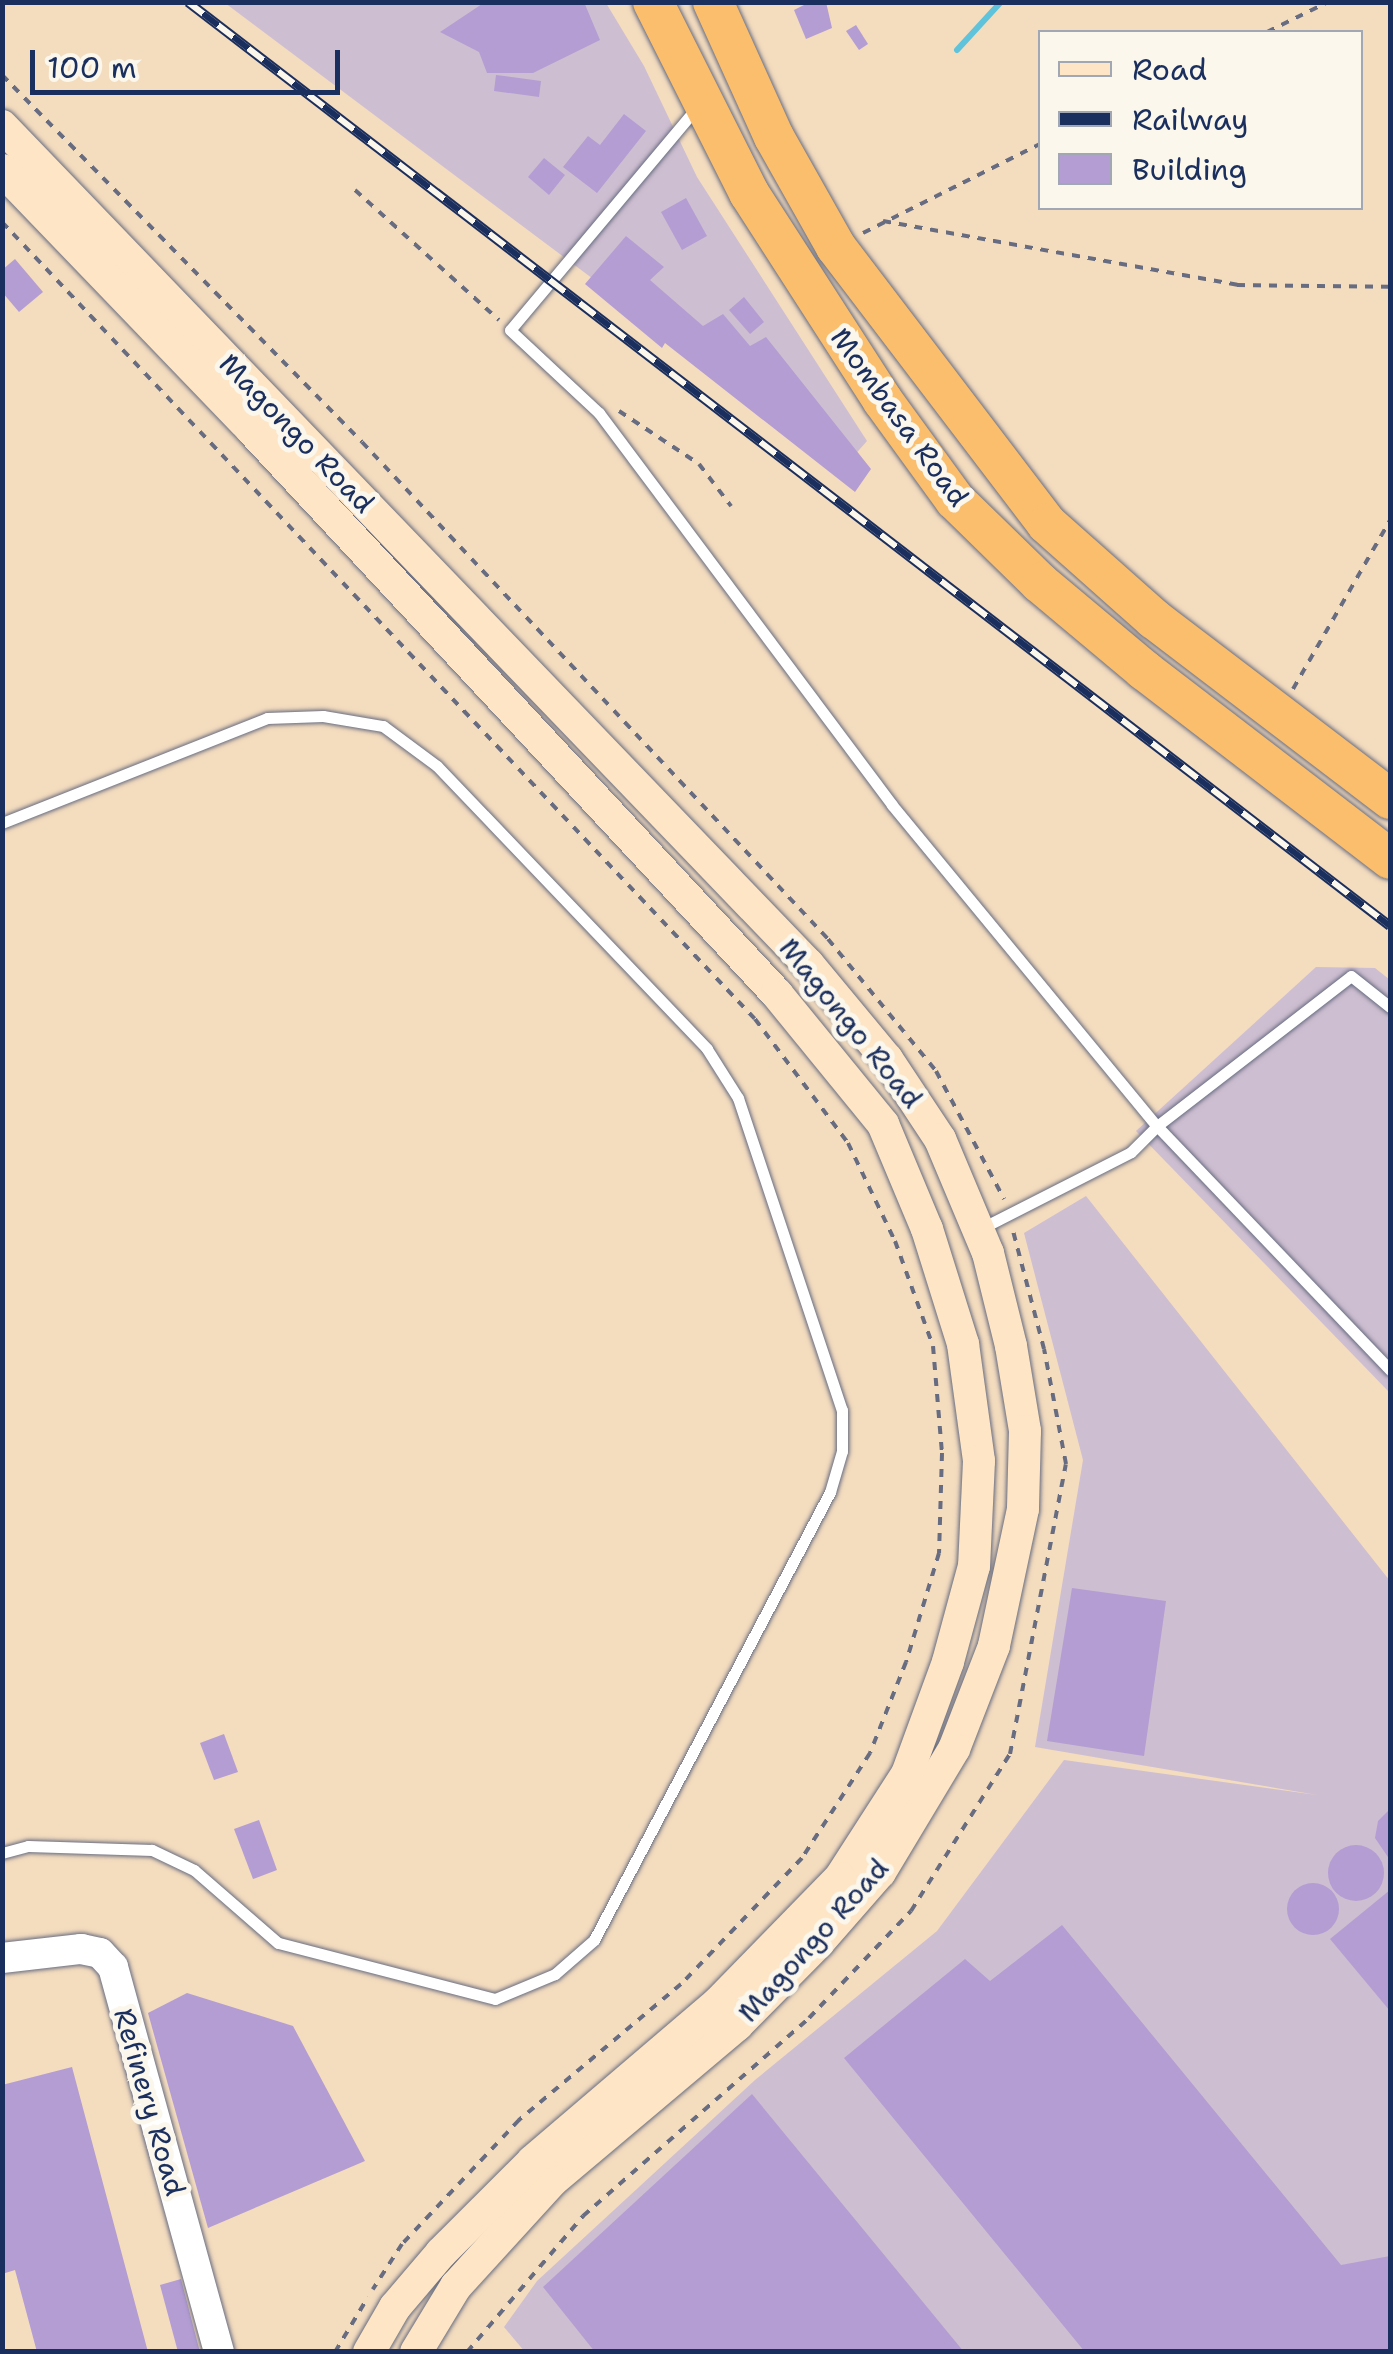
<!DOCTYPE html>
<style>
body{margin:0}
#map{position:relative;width:1393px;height:2354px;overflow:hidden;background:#f4dcbe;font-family:"Shantell Sans",sans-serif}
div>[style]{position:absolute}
.industrial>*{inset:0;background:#cebed1}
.stream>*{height:6px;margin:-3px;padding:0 3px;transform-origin:3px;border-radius:3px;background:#5ec3db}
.building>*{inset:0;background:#b49dd3}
.round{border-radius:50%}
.path>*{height:4px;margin-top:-2px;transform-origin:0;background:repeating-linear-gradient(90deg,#676c80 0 8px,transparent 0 16px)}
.roads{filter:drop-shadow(0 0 2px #676c80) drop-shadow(0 0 2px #676c80)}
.service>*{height:11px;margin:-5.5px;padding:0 5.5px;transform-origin:5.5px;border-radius:5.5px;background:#fff}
.tertiary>*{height:30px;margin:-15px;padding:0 15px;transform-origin:15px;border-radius:15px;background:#fff}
.secondary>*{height:32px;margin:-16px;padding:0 16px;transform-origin:16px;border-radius:16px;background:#fde5c5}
.trunk>*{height:40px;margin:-20px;padding:0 20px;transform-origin:20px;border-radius:20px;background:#fabe6d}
.rail>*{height:10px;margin-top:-5px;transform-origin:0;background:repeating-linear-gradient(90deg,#fbf7ec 0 19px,#1b2f5e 0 38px);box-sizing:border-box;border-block:2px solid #1b2f5e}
span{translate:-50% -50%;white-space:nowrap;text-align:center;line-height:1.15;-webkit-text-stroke:10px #fbf7ec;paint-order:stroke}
.street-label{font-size:28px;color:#1b2f5e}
.frame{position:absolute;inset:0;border:5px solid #1b2f5e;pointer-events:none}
.legend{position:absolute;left:1038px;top:30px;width:325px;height:180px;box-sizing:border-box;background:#fbf7ec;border:2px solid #a1a7b3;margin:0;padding:12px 18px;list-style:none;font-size:30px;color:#1b2f5e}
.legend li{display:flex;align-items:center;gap:20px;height:50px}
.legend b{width:50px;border:2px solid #a1a7b3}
.scale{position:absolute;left:30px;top:50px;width:310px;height:45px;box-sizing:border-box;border:5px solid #1b2f5e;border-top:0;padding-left:12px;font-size:30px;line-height:35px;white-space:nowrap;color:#1b2f5e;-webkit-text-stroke:8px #fbf7ec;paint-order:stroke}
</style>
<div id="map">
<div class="industrial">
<i style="clip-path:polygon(225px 3px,606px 3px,644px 66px,697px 177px,867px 441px,844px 467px)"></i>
<i style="clip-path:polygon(1316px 967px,1375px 968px,1390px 980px,1390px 1393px,1136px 1131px)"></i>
<i style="clip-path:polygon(1086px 1196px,1390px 1581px,1390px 2351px,525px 2352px,504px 2327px,537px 2281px,755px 2080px,937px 1931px,1064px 1760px,1317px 1795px,1035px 1747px,1083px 1460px,1024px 1233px)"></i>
</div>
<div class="stream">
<i style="left:957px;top:50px;width:65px;rotate:-47.5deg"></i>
</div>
<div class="building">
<i style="clip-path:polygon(485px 2px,584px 2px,600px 40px,533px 73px,487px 73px,479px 52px,440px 32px)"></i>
<i style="clip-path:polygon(810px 2px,826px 2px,832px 28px,806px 39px,794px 10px)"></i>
<i style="clip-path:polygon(856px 25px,868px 44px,859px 50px,846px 31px)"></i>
<i style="clip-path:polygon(496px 75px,541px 81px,539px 97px,494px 91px)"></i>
<i style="clip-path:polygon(624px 114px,646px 131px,597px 193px,563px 167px,588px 136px,600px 145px)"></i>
<i style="clip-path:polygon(544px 158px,565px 175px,549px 195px,528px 177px)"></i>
<i style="clip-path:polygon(686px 198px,707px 236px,682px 250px,661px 212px)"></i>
<i style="clip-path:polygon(626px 236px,664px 267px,650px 280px,703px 326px,723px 314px,750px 346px,766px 337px,871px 469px,855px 492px,665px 343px,662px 348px,585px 284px)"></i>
<i style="clip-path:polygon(15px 259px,43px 292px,19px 312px,2px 292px,2px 270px)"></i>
<i style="clip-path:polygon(744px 297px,764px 322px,750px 334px,729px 310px)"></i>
<i style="clip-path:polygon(1072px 1588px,1166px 1601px,1144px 1756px,1047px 1741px)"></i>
<i style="clip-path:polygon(224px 1734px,238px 1772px,214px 1780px,200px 1743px)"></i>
<i style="clip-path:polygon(1390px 1809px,1390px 1860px,1375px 1838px,1378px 1821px)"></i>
<i style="clip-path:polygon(259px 1820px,277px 1870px,253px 1879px,234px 1829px)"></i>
<i class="round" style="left:1328px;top:1845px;width:56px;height:56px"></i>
<i class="round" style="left:1287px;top:1883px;width:52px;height:52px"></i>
<i style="clip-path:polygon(1390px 1890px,1390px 2011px,1330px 1939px)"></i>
<i style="clip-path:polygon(1062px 1925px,1341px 2265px,1390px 2256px,1390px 2352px,1085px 2352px,844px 2058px,965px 1959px,990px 1981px)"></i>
<i style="clip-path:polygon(187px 1993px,293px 2026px,365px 2161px,208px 2228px,148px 2013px)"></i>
<i style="clip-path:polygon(72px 2067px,148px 2352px,37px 2352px,15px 2270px,2px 2274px,2px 2085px)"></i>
<i style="clip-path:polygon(752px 2094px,964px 2352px,595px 2352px,543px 2287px)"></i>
<i style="clip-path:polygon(181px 2279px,200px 2352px,178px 2352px,160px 2285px)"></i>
</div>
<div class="path">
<i style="left:1267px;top:32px;width:68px;rotate:-26.2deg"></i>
<i style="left:2px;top:75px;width:514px;rotate:45.55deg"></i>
<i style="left:362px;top:442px;width:681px;rotate:46.84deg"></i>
<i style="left:828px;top:939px;width:171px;rotate:50.7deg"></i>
<i style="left:936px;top:1071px;width:145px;rotate:62deg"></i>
<i style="left:355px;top:190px;width:194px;rotate:42.1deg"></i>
<i style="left:883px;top:221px;width:360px;rotate:10.2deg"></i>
<i style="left:1237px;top:285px;width:153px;rotate:0.7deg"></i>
<i style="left:2px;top:222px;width:1096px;rotate:46.63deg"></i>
<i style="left:755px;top:1019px;width:155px;rotate:53.1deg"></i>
<i style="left:848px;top:1143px;width:109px;rotate:64.4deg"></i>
<i style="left:895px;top:1241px;width:112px;rotate:70.1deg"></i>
<i style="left:933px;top:1346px;width:107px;rotate:85.2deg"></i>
<i style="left:942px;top:1453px;width:100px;rotate:91.7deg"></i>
<i style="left:939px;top:1553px;width:114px;rotate:106.8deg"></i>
<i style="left:906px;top:1662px;width:98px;rotate:111.6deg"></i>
<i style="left:870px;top:1753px;width:125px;rotate:122.9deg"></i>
<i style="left:802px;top:1858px;width:175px;rotate:133.8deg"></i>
<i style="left:681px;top:1984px;width:212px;rotate:140deg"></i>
<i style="left:519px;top:2120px;width:170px;rotate:133.3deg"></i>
<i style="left:402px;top:2244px;width:54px;rotate:122.8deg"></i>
<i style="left:863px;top:233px;width:198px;rotate:-26.7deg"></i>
<i style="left:619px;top:411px;width:96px;rotate:33.5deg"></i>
<i style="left:699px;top:464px;width:53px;rotate:52.7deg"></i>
<i style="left:1293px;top:689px;width:195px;rotate:-60.1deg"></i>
<i style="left:335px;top:2352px;width:64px;rotate:-59deg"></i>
<i style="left:467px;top:2352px;width:179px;rotate:-49.5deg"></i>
<i style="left:583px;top:2216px;width:300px;rotate:-41.2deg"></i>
<i style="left:809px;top:2018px;width:148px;rotate:-46.4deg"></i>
<i style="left:911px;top:1911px;width:186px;rotate:-57.8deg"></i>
<i style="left:1010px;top:1754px;width:295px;rotate:-79.1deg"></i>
<i style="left:1066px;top:1464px;width:117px;rotate:-100.8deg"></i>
<i style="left:1044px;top:1349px;width:126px;rotate:-104.7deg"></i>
</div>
<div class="roads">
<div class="service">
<i style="left:698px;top:106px;width:292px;rotate:130deg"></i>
<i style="left:510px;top:330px;width:122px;rotate:43deg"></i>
<i style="left:599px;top:413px;width:489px;rotate:53.2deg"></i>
<i style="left:892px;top:805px;width:416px;rotate:50.5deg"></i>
<i style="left:1157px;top:1126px;width:337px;rotate:46.3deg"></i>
<i style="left:2px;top:823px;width:285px;rotate:-21.6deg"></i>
<i style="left:267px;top:718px;width:56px;rotate:-2deg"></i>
<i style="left:323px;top:716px;width:61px;rotate:9.5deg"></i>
<i style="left:383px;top:726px;width:67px;rotate:36.5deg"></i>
<i style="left:437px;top:766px;width:391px;rotate:46.3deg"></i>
<i style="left:707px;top:1049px;width:58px;rotate:57.7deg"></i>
<i style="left:738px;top:1098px;width:329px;rotate:71.6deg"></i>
<i style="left:842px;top:1410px;width:41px;rotate:90deg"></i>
<i style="left:842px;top:1451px;width:43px;rotate:106.3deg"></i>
<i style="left:830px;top:1492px;width:506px;rotate:117.78deg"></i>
<i style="left:594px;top:1940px;width:52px;rotate:138.9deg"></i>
<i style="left:555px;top:1974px;width:65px;rotate:157.4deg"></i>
<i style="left:495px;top:1999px;width:224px;rotate:-165.5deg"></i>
<i style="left:278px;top:1943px;width:111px;rotate:-139deg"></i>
<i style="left:194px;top:1870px;width:47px;rotate:-154.5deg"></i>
<i style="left:152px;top:1850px;width:124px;rotate:-178.2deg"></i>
<i style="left:28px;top:1846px;width:27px;rotate:165deg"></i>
<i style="left:980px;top:1229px;width:169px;rotate:-27deg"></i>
<i style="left:1131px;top:1152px;width:37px;rotate:-45deg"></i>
<i style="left:1157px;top:1126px;width:245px;rotate:-37.7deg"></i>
<i style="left:1351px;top:976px;width:50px;rotate:38.5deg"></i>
</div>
<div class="tertiary">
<i style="left:2px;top:1958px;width:80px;rotate:-6.5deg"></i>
<i style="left:81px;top:1949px;width:19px;rotate:12deg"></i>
<i style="left:100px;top:1953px;width:19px;rotate:47deg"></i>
<i style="left:113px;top:1967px;width:399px;rotate:74.6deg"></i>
</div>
<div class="secondary">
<i style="left:2px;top:126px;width:1163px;rotate:46.12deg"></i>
<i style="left:808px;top:964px;width:124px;rotate:50.3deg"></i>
<i style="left:887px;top:1059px;width:96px;rotate:56.5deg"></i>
<i style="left:940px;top:1139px;width:124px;rotate:67.2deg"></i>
<i style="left:988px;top:1253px;width:96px;rotate:76.1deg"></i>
<i style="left:1011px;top:1346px;width:86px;rotate:80.6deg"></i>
<i style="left:1025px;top:1431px;width:78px;rotate:91.5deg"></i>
<i style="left:1023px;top:1509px;width:140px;rotate:102deg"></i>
<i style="left:994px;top:1646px;width:110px;rotate:111.2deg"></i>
<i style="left:954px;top:1749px;width:144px;rotate:121deg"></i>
<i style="left:880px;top:1872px;width:93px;rotate:131.1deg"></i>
<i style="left:819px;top:1942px;width:117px;rotate:134.7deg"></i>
<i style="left:737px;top:2025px;width:242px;rotate:139.9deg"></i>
<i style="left:552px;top:2181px;width:142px;rotate:132.4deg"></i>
<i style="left:456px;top:2286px;width:77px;rotate:121.2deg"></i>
<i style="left:2px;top:170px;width:361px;rotate:46.1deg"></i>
<i style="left:252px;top:430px;width:771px;rotate:47.05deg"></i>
<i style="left:777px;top:994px;width:168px;rotate:50.8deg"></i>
<i style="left:883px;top:1124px;width:114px;rotate:67.3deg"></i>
<i style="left:927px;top:1229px;width:121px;rotate:72.6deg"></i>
<i style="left:963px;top:1344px;width:118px;rotate:82.2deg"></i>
<i style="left:979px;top:1461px;width:105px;rotate:92.7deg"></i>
<i style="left:974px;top:1566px;width:99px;rotate:105.2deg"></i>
<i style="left:948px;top:1662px;width:119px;rotate:110.1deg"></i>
<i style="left:907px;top:1774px;width:124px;rotate:122.8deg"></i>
<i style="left:840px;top:1878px;width:173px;rotate:134.3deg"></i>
<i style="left:719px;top:2002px;width:245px;rotate:139.5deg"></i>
<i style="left:533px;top:2161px;width:130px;rotate:135deg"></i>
<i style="left:441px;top:2253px;width:71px;rotate:130.4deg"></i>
<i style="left:395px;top:2307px;width:52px;rotate:120deg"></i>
</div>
<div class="trunk">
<i style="left:653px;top:2px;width:214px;rotate:63.3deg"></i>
<i style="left:749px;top:193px;width:247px;rotate:57.2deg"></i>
<i style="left:883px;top:401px;width:122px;rotate:54deg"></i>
<i style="left:955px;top:500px;width:119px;rotate:44.3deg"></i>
<i style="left:1040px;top:583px;width:136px;rotate:39.9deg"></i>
<i style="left:1144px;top:670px;width:310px;rotate:37.5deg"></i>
<i style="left:713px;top:2px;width:148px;rotate:65.7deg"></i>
<i style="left:774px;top:137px;width:126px;rotate:60.6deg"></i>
<i style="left:836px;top:247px;width:348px;rotate:52.7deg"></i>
<i style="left:1047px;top:524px;width:143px;rotate:41.6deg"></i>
<i style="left:1154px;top:619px;width:297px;rotate:37.3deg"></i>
</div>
</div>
<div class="rail">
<i style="left:188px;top:2px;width:1516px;rotate:37.55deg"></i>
</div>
<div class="street-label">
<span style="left:900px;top:417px;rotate:54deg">Mombasa Road</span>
<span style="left:297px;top:433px;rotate:46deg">Magongo Road</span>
<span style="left:851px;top:1023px;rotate:51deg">Magongo Road</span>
<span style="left:813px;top:1940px;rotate:-48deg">Magongo Road</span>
<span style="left:150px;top:2102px;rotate:74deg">Refinery Road</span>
</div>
<div class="frame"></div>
<ul class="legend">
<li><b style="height:12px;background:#fde5c5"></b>Road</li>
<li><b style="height:12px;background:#1b2f5e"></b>Railway</li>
<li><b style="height:28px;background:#b49dd3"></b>Building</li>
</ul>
<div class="scale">100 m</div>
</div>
